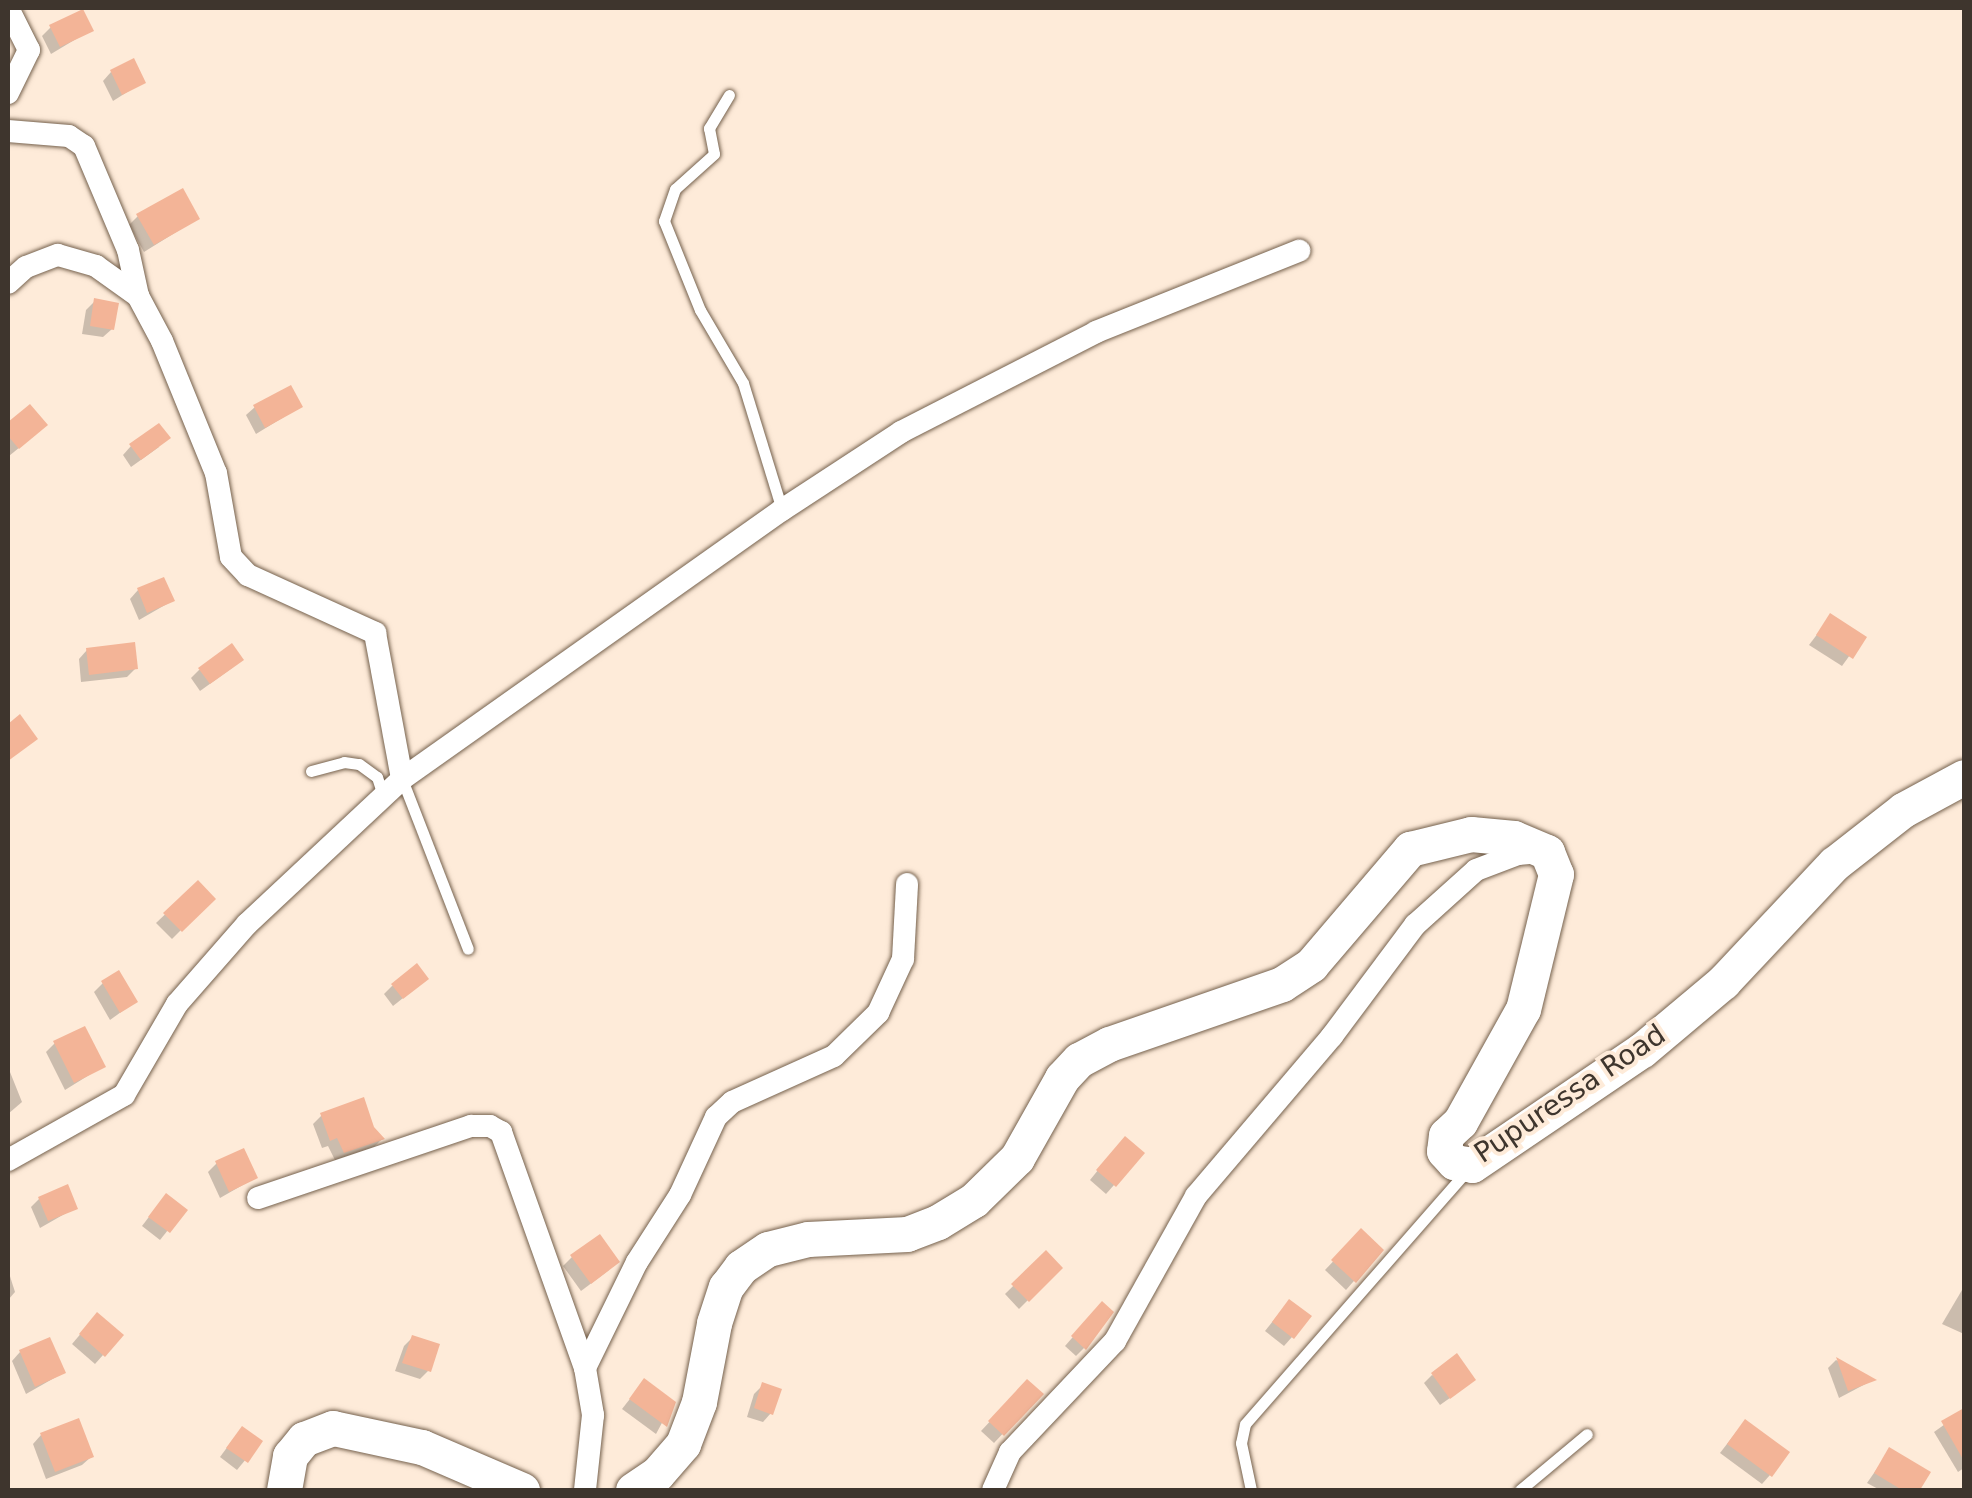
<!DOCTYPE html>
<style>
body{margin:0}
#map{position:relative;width:1972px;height:1498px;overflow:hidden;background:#feebd9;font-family:"DejaVu Sans",sans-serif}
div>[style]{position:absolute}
.shadow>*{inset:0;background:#0003}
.building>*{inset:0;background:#f3b497}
.roads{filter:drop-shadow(0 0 2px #75614d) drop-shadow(0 0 2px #75614d)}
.lane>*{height:11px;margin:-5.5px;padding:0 5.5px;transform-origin:5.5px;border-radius:5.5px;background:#fff}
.street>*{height:22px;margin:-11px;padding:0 11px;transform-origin:11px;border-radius:11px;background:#fff}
.primary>*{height:35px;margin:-17.5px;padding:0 17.5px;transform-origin:17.5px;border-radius:17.5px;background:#fff}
span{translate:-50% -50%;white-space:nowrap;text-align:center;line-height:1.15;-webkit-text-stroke:8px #feebd9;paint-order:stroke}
.street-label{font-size:28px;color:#3e352d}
.frame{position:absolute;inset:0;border:10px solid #3e352d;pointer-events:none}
</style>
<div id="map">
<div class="shadow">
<i style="clip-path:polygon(51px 27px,91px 30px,51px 54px,42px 36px)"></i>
<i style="clip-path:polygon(111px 72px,143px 82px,113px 101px,103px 81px)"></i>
<i style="clip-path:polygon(138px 216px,197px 219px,144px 252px,129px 225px)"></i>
<i style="clip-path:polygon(95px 301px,112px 329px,103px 337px,82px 334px,86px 310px)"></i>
<i style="clip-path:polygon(30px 407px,36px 434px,9px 456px,8px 425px)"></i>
<i style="clip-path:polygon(255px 407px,300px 407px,256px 434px,246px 415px)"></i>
<i style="clip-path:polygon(131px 446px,159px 447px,131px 467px,123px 455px)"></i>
<i style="clip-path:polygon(138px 590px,172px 601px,139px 620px,130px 599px)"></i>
<i style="clip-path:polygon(1831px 616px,1863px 637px,1842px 666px,1809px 645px)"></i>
<i style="clip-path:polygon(87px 650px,136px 668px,127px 677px,81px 682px,79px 659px)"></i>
<i style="clip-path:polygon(232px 668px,200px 691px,191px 678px,199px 670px)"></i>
<i style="clip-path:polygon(198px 883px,213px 898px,172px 939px,156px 923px)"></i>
<i style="clip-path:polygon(103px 983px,135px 1002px,110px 1020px,94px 992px)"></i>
<i style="clip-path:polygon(392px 986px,417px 987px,393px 1006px,384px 994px)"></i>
<i style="clip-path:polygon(55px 1043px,102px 1067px,65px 1090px,46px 1052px)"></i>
<i style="clip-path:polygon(8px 1067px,22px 1102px,8px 1114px)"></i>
<i style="clip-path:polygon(322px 1115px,372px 1128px,382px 1139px,374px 1147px,335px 1160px,328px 1146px,322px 1148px,313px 1124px)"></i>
<i style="clip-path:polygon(1116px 1148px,1114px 1185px,1106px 1194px,1090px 1180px)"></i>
<i style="clip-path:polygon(217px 1163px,255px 1178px,220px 1198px,208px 1172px)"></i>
<i style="clip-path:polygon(39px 1199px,75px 1208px,40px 1228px,31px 1207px)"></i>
<i style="clip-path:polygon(158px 1205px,184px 1210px,160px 1240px,142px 1226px)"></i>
<i style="clip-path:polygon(1361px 1232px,1381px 1250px,1346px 1290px,1325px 1270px)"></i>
<i style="clip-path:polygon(1046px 1254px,1060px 1268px,1019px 1309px,1005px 1294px)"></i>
<i style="clip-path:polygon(572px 1257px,609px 1270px,581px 1291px,563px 1266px)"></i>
<i style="clip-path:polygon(8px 1270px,15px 1292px,8px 1300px)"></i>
<i style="clip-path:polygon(1962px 1290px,1964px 1291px,1964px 1334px,1942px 1324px)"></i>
<i style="clip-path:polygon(1281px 1311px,1292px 1337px,1284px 1346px,1265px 1331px)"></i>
<i style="clip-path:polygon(1094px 1313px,1084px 1348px,1076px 1356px,1065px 1346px)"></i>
<i style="clip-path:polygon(89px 1324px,103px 1355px,95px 1364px,72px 1344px)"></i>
<i style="clip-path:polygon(413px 1337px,428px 1371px,420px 1379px,395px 1371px,404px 1346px)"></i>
<i style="clip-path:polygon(20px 1352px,63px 1373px,26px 1394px,12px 1361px)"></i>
<i style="clip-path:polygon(1836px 1360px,1873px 1380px,1839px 1398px,1828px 1368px)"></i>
<i style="clip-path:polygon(1432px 1375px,1464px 1388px,1440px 1405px,1424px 1383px)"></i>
<i style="clip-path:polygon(644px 1381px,673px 1402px,656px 1434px,622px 1409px)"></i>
<i style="clip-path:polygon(1027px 1382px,1040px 1394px,994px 1443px,981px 1431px)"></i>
<i style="clip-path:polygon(763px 1385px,771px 1413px,763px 1422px,747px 1417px,754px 1394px)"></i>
<i style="clip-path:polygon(1962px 1412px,1964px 1468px,1958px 1472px,1934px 1432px)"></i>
<i style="clip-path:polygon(1737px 1431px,1770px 1475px,1762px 1484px,1720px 1453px)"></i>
<i style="clip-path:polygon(41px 1435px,91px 1457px,82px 1465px,46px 1479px,33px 1444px)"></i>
<i style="clip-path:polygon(234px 1438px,260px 1442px,237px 1470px,220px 1457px)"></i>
<i style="clip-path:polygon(1890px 1450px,1928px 1473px,1917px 1490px,1880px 1490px,1867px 1483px)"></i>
</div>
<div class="building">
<i style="clip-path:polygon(83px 9px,94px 31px,60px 47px,49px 25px)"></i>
<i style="clip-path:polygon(134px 58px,146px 83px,122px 95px,110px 70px)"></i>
<i style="clip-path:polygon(183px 188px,200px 219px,154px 245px,136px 214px)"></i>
<i style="clip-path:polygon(94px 298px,119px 303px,114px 330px,90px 326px)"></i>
<i style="clip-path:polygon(291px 385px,303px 407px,265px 428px,253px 405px)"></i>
<i style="clip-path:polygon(30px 404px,48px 425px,19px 449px,8px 436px,8px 422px)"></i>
<i style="clip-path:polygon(159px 423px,171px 438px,141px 460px,129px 444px)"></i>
<i style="clip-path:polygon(164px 577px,175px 601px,147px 613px,137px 588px)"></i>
<i style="clip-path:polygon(1830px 613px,1867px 637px,1853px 659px,1816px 635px)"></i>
<i style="clip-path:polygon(135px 642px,138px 669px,89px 675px,86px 648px)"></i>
<i style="clip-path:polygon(232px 643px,244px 660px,210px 684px,198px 668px)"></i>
<i style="clip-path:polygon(20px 714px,38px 739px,8px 761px,8px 724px)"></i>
<i style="clip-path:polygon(198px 880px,216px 899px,182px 932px,163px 913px)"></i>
<i style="clip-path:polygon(417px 963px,429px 979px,403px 999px,391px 984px)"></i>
<i style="clip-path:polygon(119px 970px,138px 1002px,120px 1013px,101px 981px)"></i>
<i style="clip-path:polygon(85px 1026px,106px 1067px,74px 1083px,53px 1041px)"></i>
<i style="clip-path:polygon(364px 1097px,374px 1127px,385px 1139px,344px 1153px,337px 1138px,330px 1141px,320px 1113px)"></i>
<i style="clip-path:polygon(1125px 1136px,1145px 1153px,1116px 1187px,1096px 1170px)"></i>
<i style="clip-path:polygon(244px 1148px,258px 1178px,229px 1192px,215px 1161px)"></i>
<i style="clip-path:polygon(68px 1184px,78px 1209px,48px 1221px,38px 1197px)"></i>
<i style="clip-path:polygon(166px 1193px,188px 1210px,170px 1233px,148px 1217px)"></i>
<i style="clip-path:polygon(1361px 1228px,1384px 1250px,1356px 1283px,1331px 1260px)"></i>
<i style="clip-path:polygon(600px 1234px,620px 1262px,591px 1284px,570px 1255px)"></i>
<i style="clip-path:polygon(1046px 1250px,1063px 1268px,1029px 1302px,1011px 1284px)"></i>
<i style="clip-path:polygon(1289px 1299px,1312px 1316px,1294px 1339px,1272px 1322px)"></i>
<i style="clip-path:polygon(1102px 1301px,1114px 1312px,1086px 1350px,1071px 1336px)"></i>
<i style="clip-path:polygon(97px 1312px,124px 1335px,105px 1357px,79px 1334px)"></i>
<i style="clip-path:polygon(412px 1335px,440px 1344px,431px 1372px,402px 1363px)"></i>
<i style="clip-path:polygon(50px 1337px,66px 1373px,35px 1387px,19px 1350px)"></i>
<i style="clip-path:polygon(1457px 1353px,1476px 1380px,1450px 1399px,1431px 1373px)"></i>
<i style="clip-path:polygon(1836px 1357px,1877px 1380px,1848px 1391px)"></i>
<i style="clip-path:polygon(644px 1378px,676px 1402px,667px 1427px,629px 1399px)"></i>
<i style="clip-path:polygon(1027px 1379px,1044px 1394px,1004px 1436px,988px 1421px)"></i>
<i style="clip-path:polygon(762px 1382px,782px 1389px,773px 1415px,754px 1408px)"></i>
<i style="clip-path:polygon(1964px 1408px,1964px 1461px,1941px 1421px)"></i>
<i style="clip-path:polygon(79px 1418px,94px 1457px,55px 1472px,40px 1433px)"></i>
<i style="clip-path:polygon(1745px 1419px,1790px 1452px,1772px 1477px,1727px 1444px)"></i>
<i style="clip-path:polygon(242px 1426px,263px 1441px,248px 1463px,226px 1448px)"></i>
<i style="clip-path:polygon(1889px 1447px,1931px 1472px,1920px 1490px,1902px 1490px,1874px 1473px)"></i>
</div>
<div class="roads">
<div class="lane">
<i style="left:729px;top:95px;width:39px;rotate:121deg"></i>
<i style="left:709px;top:128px;width:26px;rotate:79deg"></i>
<i style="left:714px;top:154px;width:52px;rotate:138.1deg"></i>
<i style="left:675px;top:189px;width:34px;rotate:109deg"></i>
<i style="left:664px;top:221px;width:96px;rotate:68deg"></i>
<i style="left:700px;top:310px;width:85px;rotate:59.5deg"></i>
<i style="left:743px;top:383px;width:133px;rotate:72.9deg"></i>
<i style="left:311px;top:771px;width:34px;rotate:-15deg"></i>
<i style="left:344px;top:762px;width:15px;rotate:8deg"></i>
<i style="left:359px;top:764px;width:22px;rotate:36deg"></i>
<i style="left:377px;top:777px;width:19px;rotate:72deg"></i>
<i style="left:402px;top:779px;width:182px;rotate:68.8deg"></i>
<i style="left:1251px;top:1490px;width:48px;rotate:-102deg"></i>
<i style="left:1241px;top:1443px;width:19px;rotate:-78deg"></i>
<i style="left:1245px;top:1424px;width:337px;rotate:-48.8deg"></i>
<i style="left:1520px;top:1490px;width:87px;rotate:-39.9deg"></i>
</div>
<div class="street">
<i style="left:8px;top:93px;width:48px;rotate:-64deg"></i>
<i style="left:29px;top:50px;width:47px;rotate:-116.6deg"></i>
<i style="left:8px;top:131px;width:61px;rotate:4.7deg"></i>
<i style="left:69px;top:136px;width:18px;rotate:34deg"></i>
<i style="left:84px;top:146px;width:113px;rotate:67.1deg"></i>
<i style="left:128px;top:250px;width:47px;rotate:77.7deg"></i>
<i style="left:8px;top:283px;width:24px;rotate:-42deg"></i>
<i style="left:26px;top:267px;width:34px;rotate:-21deg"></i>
<i style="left:58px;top:255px;width:40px;rotate:16deg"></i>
<i style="left:96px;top:266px;width:52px;rotate:35.5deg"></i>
<i style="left:138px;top:296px;width:51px;rotate:61.9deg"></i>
<i style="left:162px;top:341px;width:143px;rotate:67.8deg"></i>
<i style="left:216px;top:473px;width:85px;rotate:79.9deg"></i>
<i style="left:231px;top:557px;width:25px;rotate:47deg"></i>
<i style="left:248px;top:575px;width:140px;rotate:24.5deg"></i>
<i style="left:375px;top:633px;width:148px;rotate:79.5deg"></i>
<i style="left:402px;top:779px;width:212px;rotate:136.9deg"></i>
<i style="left:247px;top:924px;width:106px;rotate:131.2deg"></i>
<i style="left:177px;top:1004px;width:105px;rotate:120.2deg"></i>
<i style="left:124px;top:1095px;width:133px;rotate:150.7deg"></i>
<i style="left:402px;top:779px;width:466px;rotate:-35.3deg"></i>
<i style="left:782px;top:510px;width:142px;rotate:-33.2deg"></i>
<i style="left:901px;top:432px;width:219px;rotate:-27.1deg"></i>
<i style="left:1096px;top:332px;width:219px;rotate:-21.8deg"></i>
<i style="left:258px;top:1198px;width:225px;rotate:-18.7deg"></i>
<i style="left:471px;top:1126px;width:19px"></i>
<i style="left:490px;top:1126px;width:13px;rotate:29deg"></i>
<i style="left:501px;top:1132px;width:251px;rotate:70.4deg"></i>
<i style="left:585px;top:1368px;width:48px;rotate:80.3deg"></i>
<i style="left:593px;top:1415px;width:75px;rotate:96.1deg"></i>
<i style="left:585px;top:1368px;width:118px;rotate:-63.9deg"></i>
<i style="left:637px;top:1262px;width:80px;rotate:-57.3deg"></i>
<i style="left:680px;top:1195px;width:86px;rotate:-65.2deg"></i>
<i style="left:716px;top:1117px;width:22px;rotate:-43deg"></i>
<i style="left:732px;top:1102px;width:112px;rotate:-24.3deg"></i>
<i style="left:834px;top:1056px;width:62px;rotate:-44.3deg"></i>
<i style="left:878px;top:1013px;width:60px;rotate:-65.2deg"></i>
<i style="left:903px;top:959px;width:75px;rotate:-86.9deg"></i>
<i style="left:993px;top:1490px;width:42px;rotate:-65.9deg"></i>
<i style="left:1010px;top:1452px;width:153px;rotate:-46.6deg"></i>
<i style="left:1115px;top:1341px;width:166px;rotate:-60.8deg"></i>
<i style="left:1196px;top:1196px;width:210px;rotate:-49.6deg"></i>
<i style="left:1332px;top:1036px;width:139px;rotate:-53.2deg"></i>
<i style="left:1415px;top:925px;width:82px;rotate:-42deg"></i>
<i style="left:1476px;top:870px;width:45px;rotate:-20.9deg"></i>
<i style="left:1518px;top:854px;width:25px;rotate:-5deg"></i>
</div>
<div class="primary">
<i style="left:284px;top:1490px;width:35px;rotate:-80deg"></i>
<i style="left:290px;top:1456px;width:22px;rotate:-51deg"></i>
<i style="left:304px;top:1439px;width:31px;rotate:-21deg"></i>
<i style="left:333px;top:1428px;width:91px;rotate:12.1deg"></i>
<i style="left:422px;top:1447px;width:109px;rotate:23.3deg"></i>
<i style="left:633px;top:1490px;width:29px;rotate:-34deg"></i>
<i style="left:657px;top:1474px;width:40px;rotate:-49deg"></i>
<i style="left:683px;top:1444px;width:45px;rotate:-69.1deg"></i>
<i style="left:699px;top:1402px;width:80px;rotate:-79.2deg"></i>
<i style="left:714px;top:1323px;width:38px;rotate:-72deg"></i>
<i style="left:726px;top:1287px;width:25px;rotate:-53deg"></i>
<i style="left:741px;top:1267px;width:32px;rotate:-34deg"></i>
<i style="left:768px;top:1249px;width:41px;rotate:-14deg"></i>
<i style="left:808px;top:1239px;width:99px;rotate:-2.9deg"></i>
<i style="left:907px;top:1234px;width:33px;rotate:-21deg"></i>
<i style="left:938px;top:1222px;width:42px;rotate:-31.4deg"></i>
<i style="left:974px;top:1200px;width:60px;rotate:-44.3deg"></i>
<i style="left:1017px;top:1158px;width:92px;rotate:-60.6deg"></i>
<i style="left:1062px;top:1078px;width:25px;rotate:-47deg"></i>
<i style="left:1079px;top:1060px;width:34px;rotate:-28deg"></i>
<i style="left:1109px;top:1044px;width:183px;rotate:-19.1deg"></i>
<i style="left:1282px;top:984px;width:35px;rotate:-33deg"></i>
<i style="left:1311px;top:965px;width:153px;rotate:-49.5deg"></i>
<i style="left:1410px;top:849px;width:63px;rotate:-13.8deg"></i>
<i style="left:1471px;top:834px;width:43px;rotate:5.3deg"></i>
<i style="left:1514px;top:838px;width:36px;rotate:23deg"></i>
<i style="left:1547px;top:852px;width:24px;rotate:68deg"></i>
<i style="left:1556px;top:874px;width:139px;rotate:103.7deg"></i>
<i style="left:1523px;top:1009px;width:129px;rotate:119.1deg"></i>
<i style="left:1460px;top:1122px;width:19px;rotate:137deg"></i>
<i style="left:1446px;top:1135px;width:16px;rotate:97deg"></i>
<i style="left:1444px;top:1151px;width:15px;rotate:48deg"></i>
<i style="left:1454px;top:1162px;width:18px;rotate:9deg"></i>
<i style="left:1472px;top:1165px;width:205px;rotate:-34.1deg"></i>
<i style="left:1642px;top:1050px;width:106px;rotate:-40deg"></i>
<i style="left:1723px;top:982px;width:162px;rotate:-46.8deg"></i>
<i style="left:1834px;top:864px;width:88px;rotate:-38deg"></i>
<i style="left:1903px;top:810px;width:69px;rotate:-28.4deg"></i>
</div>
</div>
<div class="street-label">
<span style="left:1570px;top:1094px;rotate:-34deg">Pupuressa Road</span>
</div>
<div class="frame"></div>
</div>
